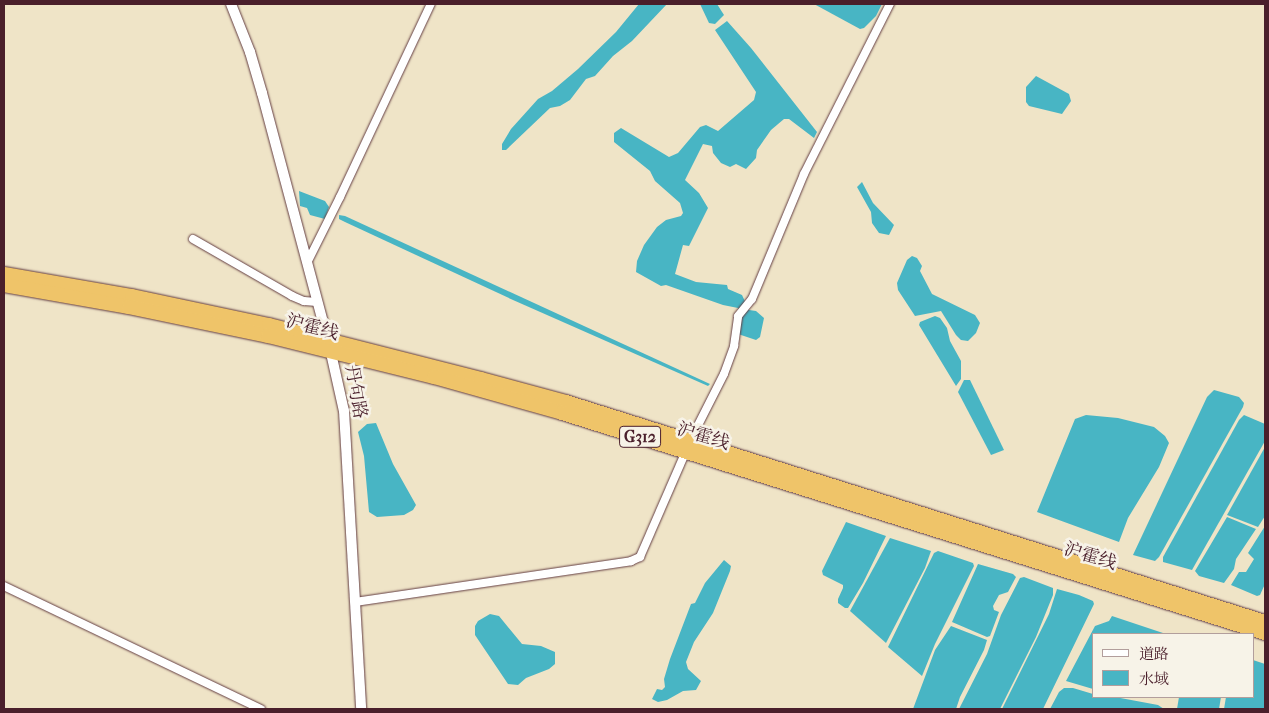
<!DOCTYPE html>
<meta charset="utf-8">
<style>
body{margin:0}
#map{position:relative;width:1269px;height:713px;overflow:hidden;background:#efe4c7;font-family:"IM FELL French Canon","Noto Serif SC",serif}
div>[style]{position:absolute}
.water>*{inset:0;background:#48b5c4}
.roads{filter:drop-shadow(0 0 1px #633d42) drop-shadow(0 0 1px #633d42)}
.minor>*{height:8px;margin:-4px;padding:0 4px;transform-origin:4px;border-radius:4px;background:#fff}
.tertiary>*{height:10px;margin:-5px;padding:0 5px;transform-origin:5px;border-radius:5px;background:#fff}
.trunk>*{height:14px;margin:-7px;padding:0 7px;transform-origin:7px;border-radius:7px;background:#efc469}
span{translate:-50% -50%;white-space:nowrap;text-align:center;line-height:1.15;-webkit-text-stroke:5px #f7f3e8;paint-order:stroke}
.shield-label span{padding:1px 4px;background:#f7f3e8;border:1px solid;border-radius:4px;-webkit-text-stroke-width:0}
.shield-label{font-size:16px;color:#4a1f2b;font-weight:700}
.street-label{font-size:18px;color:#4a1f2b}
.frame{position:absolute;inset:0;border:5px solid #4a1f2b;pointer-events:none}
.legend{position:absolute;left:1092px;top:633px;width:162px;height:65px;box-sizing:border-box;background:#f7f3e8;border:1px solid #b29e9c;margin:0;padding:6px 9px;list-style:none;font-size:15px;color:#4a1f2b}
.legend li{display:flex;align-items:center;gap:10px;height:25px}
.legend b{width:25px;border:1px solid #b29e9c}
</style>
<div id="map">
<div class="water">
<i style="clip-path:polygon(639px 4px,667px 4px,632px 41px,613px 56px,595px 76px,586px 79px,570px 100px,560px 106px,550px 108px,506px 150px,502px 150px,502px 144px,511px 129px,538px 99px,552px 91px,578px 69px,616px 32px)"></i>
<i style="clip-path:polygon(700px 4px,717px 4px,724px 15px,715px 24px,709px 23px)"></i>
<i style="clip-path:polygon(814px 4px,882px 4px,876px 16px,864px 28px,860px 29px)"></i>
<i style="clip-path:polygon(727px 21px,751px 48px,817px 132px,814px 138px,789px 119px,784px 119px,771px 130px,757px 150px,756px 158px,746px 169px,736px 164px,730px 167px,721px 163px,713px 153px,712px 146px,703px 144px,685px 180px,699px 193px,708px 208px,689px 246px,683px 245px,675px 274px,696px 282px,727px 285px,728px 289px,742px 295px,749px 310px,756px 311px,764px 318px,760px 337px,756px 340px,738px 334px,742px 315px,738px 308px,723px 305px,666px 285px,661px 286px,636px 272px,637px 261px,644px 245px,657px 227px,666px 220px,681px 216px,683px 213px,680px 203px,655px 181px,650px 171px,614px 142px,614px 133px,621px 128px,669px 157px,678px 153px,700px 127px,706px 125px,718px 131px,754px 100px,756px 92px,715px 30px)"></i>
<i style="clip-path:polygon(1036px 76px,1069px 94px,1071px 101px,1062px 114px,1029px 106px,1026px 102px,1026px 87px)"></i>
<i style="clip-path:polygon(862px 182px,873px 203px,894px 225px,889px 235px,879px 233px,872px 223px,871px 212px,857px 187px)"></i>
<i style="clip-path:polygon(299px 191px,325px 201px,329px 207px,325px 219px,310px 215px,307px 208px,300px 206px)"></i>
<i style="clip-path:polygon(339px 215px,345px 216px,710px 384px,708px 386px,513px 300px,345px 222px,339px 219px)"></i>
<i style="clip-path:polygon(912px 256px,917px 258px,922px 266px,920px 271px,932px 294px,975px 315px,980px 323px,976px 333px,968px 341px,961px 340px,956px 335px,941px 311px,915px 316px,898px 290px,897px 283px,907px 260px)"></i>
<i style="clip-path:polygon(935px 316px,940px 318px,947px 328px,950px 341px,961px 361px,961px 379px,956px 386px,919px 325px,920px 322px)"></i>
<i style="clip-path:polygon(964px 380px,970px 380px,1004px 450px,991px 455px,958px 392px)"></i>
<i style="clip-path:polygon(1214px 390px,1239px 397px,1244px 403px,1243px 407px,1159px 557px,1155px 561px,1133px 555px,1207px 397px)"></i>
<i style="clip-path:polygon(1086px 415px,1118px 418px,1154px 427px,1165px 436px,1169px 443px,1159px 467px,1128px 518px,1119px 542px,1037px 512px,1075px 419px)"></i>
<i style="clip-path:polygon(1244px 415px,1265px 424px,1265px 441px,1192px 570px,1163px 562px,1163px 557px,1239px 420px)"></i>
<i style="clip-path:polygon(376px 423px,393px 464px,416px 505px,413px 510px,404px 515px,377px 517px,369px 512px,364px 456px,358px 432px,367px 424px)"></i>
<i style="clip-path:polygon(1265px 447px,1265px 516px,1258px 527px,1227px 515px)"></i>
<i style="clip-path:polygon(1227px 517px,1256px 529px,1236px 559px,1234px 569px,1224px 583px,1199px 576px,1195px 571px)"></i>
<i style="clip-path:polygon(846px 522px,886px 536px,863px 583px,848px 608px,845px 608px,838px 603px,838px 599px,843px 588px,843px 585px,823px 575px,822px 571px)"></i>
<i style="clip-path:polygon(1265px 526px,1265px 584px,1260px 595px,1257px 596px,1231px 585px,1239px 572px,1246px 572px,1254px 559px,1248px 553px)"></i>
<i style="clip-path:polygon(890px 538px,931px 551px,925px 568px,886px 643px,850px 611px)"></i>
<i style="clip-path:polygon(938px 551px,973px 563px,974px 566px,935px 644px,922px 676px,888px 647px,934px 553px)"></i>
<i style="clip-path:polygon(724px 560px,731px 566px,730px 571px,713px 613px,694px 642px,686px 662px,688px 669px,701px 681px,696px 690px,683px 691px,667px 700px,658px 702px,652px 699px,657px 689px,662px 690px,665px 687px,664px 679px,670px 659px,691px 604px,695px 603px,705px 583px)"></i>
<i style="clip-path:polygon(978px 564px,1013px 574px,1016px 577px,1008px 592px,999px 595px,993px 606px,994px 610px,999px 612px,990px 636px,987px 637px,952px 622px)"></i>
<i style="clip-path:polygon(1024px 577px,1053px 588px,1053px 595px,1036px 637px,1000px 709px,959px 709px,987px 654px,1001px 615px,1020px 578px)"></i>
<i style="clip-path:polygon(1057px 589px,1079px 595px,1093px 601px,1094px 604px,1043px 709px,1002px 709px,1049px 614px)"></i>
<i style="clip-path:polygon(490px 614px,499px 616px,522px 644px,541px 646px,555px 652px,555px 664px,549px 669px,526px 678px,518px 685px,508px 684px,475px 635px,475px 626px,478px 621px)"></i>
<i style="clip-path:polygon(1112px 616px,1166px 634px,1093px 634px,1093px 689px,1066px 681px,1095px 626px,1109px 621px)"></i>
<i style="clip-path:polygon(951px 626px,987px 640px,984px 650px,960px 697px,956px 709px,913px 709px,935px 650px)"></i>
<i style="clip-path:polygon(1253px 660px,1265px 664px,1265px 709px,1224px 709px,1226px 697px,1253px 697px)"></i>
<i style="clip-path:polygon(1064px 688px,1073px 688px,1093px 694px,1093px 697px,1115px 697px,1158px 705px,1164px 709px,1050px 709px,1059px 692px)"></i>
<i style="clip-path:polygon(1179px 697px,1221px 697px,1219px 709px,1177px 709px)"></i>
</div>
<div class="roads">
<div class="minor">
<i style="left:193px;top:239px;width:114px;rotate:29.9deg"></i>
<i style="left:292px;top:296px;width:13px;rotate:23deg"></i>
<i style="left:304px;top:301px;width:13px;rotate:4deg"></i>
<i style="left:307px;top:263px;width:74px;rotate:-63.4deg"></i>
<i style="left:340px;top:197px;width:213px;rotate:-64.8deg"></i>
<i style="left:690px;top:441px;width:75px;rotate:-63.1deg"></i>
<i style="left:724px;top:374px;width:30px;rotate:-70deg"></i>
<i style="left:734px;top:346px;width:30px;rotate:-82deg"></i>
<i style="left:738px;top:316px;width:22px;rotate:-51deg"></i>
<i style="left:752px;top:299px;width:135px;rotate:-67.4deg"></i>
<i style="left:804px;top:174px;width:191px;rotate:-63.2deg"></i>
<i style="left:4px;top:586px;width:285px;rotate:25.6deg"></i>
<i style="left:355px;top:602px;width:279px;rotate:-8.4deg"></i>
<i style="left:631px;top:561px;width:10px;rotate:-24deg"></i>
<i style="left:640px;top:557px;width:116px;rotate:-66.5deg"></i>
</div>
<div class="tertiary">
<i style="left:231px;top:4px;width:52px;rotate:68.4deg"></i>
<i style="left:250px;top:52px;width:43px;rotate:73.7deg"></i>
<i style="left:262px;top:93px;width:269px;rotate:75.1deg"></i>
<i style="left:331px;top:353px;width:59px;rotate:77.4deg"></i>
<i style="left:344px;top:411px;width:298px;rotate:86.7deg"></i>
</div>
<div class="trunk">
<i style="left:4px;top:274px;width:130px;rotate:9.8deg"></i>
<i style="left:132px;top:296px;width:140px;rotate:12deg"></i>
<i style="left:269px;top:325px;width:219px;rotate:14.3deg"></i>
<i style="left:481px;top:379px;width:88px;rotate:15.1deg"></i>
<i style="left:566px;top:402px;width:733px;rotate:17.47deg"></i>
<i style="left:4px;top:285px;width:127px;rotate:10deg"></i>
<i style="left:129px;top:307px;width:142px;rotate:11.8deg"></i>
<i style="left:268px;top:336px;width:171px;rotate:13.9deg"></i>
<i style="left:434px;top:377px;width:133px;rotate:15.7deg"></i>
<i style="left:562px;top:413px;width:737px;rotate:17.38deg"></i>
</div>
</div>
<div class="shield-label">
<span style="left:640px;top:437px">G312</span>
</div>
<div class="street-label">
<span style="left:312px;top:328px;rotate:15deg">沪霍线</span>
<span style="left:355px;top:392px;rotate:80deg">丹句路</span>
<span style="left:703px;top:437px;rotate:17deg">沪霍线</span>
<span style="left:1090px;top:557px;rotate:17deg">沪霍线</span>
</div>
<div class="frame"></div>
<ul class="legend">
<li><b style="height:6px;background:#fff"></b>道路</li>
<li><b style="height:14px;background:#48b5c4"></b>水域</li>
</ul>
</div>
